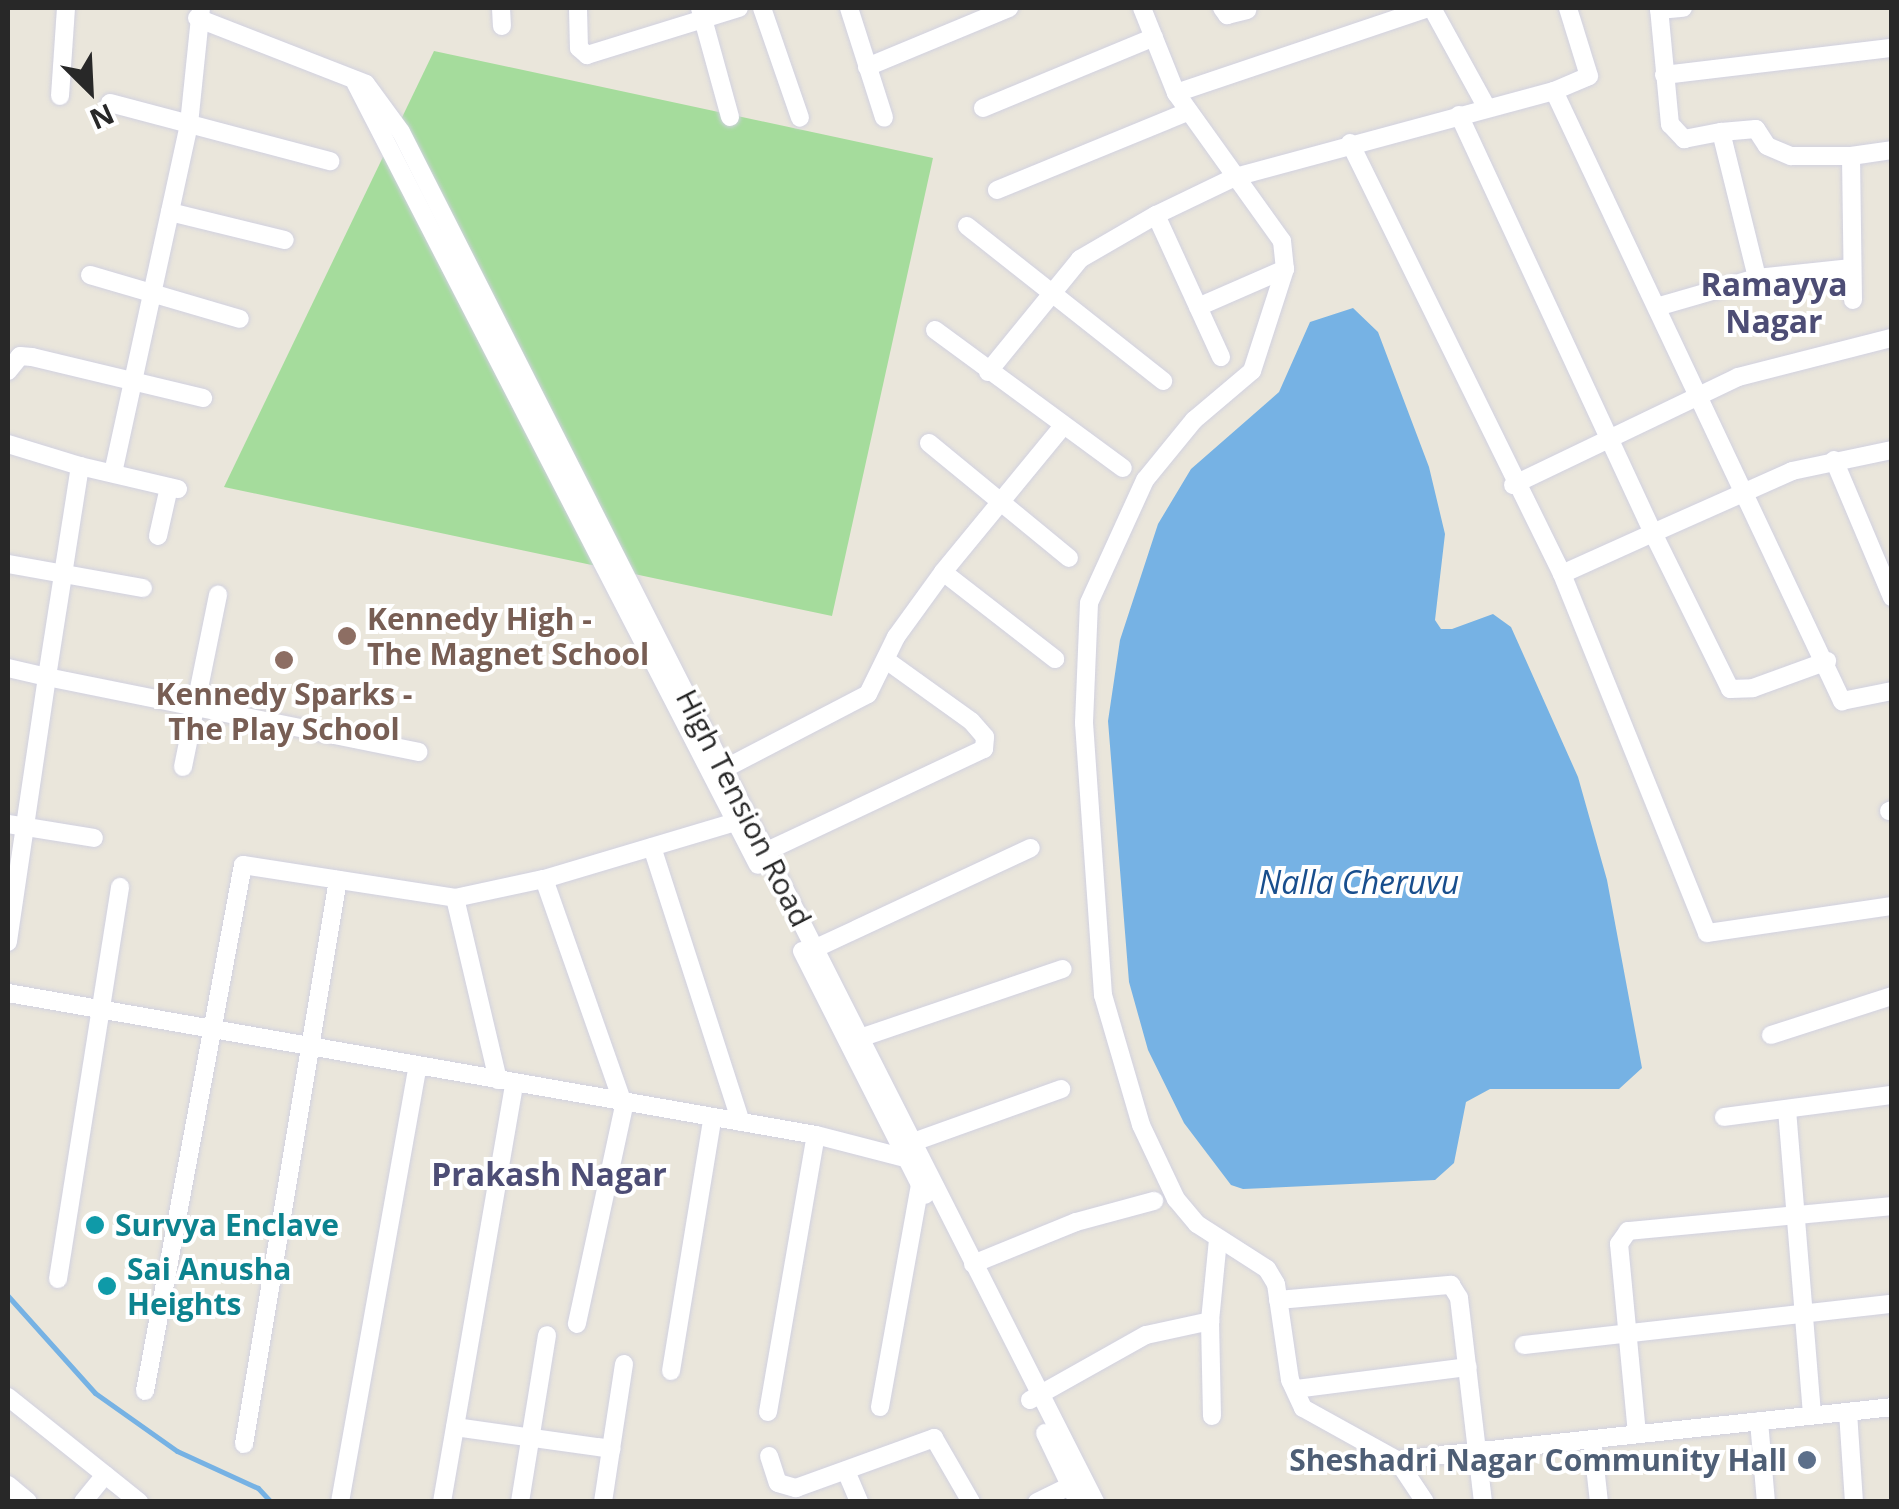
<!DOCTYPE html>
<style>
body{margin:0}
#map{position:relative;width:1899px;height:1509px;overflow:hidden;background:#eae6db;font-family:"Open Sans",sans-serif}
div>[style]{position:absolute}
.green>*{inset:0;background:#a5dc9c}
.water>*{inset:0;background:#76b2e4}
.stream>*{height:5px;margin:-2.5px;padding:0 2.5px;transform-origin:2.5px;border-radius:2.5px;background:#76b2e4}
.roads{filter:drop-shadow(0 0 2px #d1d1e0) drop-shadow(0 0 2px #d1d1e0)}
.minor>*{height:18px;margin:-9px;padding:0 9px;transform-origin:9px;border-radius:9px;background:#fff}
.dots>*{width:28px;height:28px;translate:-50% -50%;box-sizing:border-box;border:5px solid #fff;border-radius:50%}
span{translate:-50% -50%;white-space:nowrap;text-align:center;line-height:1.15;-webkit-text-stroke:8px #fff;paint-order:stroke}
.education-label{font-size:30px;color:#785e54;font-weight:700}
.left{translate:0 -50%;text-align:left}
.street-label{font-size:30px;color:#282828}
.culture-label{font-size:30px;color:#0d838f;font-weight:700}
.service-label{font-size:30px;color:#4e5e75;font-weight:700}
.right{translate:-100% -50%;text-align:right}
.neighbourhood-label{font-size:32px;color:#4d4d75;font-weight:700}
.water-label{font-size:32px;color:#184e8d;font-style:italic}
.frame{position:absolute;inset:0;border:10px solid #282828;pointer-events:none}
.north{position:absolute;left:40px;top:40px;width:100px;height:100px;-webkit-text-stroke:8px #fff;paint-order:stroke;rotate:156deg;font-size:28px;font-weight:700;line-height:40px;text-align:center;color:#282828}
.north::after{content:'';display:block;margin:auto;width:35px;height:45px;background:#282828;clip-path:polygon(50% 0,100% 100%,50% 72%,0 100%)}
</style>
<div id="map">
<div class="green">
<i style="clip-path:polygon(434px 51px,933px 158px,832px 616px,224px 487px)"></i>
</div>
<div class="water">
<i style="clip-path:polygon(1353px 308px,1378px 332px,1429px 467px,1445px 534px,1435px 620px,1441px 629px,1452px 629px,1493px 614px,1511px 627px,1578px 777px,1607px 880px,1642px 1068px,1619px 1089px,1490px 1089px,1466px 1102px,1454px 1163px,1435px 1180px,1243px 1189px,1231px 1185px,1184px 1123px,1148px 1050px,1129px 982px,1108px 721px,1120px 640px,1158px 524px,1191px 469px,1279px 392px,1310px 322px)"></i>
</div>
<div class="stream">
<i style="left:8px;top:1296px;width:130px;rotate:48.1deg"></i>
<i style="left:95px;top:1393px;width:100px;rotate:35.3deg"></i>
<i style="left:177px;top:1451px;width:89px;rotate:24.6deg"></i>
<i style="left:258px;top:1488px;width:19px;rotate:47deg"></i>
</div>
<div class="roads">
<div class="minor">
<i style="left:501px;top:8px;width:18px;rotate:87deg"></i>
<i style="left:578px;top:8px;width:40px;rotate:88.6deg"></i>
<i style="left:579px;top:48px;width:11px;rotate:41deg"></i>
<i style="left:587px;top:55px;width:159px;rotate:-17.2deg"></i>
<i style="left:700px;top:8px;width:113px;rotate:74.6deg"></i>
<i style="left:762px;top:8px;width:116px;rotate:70.9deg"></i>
<i style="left:849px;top:8px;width:115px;rotate:72.3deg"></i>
<i style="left:1142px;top:8px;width:92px;rotate:68.2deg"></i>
<i style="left:1176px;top:93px;width:182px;rotate:54.4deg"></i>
<i style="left:1282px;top:241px;width:28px;rotate:84deg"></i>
<i style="left:1285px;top:269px;width:107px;rotate:107.9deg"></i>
<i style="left:1252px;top:371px;width:76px;rotate:139.8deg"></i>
<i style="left:1194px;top:420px;width:77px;rotate:129.2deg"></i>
<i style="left:1145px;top:480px;width:135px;rotate:114.5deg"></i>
<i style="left:1089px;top:603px;width:120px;rotate:92.4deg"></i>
<i style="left:1084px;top:723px;width:273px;rotate:86deg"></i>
<i style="left:1103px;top:995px;width:135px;rotate:73.7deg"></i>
<i style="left:1141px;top:1125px;width:82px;rotate:64.7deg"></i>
<i style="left:1176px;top:1199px;width:33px;rotate:50deg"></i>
<i style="left:1197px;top:1224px;width:83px;rotate:32.7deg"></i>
<i style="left:1267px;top:1269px;width:17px;rotate:59deg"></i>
<i style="left:1276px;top:1284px;width:97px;rotate:81.7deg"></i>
<i style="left:1290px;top:1380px;width:31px;rotate:65deg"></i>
<i style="left:1303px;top:1408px;width:107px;rotate:29deg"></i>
<i style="left:1397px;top:1460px;width:50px;rotate:56.3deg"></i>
<i style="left:1222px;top:8px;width:9px;rotate:54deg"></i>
<i style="left:1227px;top:15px;width:21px;rotate:-14deg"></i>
<i style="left:1432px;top:8px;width:114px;rotate:61.2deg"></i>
<i style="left:1659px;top:8px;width:117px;rotate:84.6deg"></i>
<i style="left:1670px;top:124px;width:21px;rotate:47deg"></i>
<i style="left:1684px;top:139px;width:38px;rotate:-11deg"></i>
<i style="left:1721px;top:132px;width:150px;rotate:76.1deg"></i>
<i style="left:1659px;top:10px;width:24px;rotate:-5deg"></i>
<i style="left:197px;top:18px;width:181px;rotate:21.3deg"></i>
<i style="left:366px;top:84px;width:59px;rotate:53.9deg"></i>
<i style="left:401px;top:132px;width:1536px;rotate:63.13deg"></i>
<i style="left:867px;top:67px;width:154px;rotate:-22.6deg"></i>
<i style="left:1664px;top:75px;width:230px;rotate:-6.8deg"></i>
<i style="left:356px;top:84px;width:878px;rotate:62.76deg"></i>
<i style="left:1554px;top:91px;width:38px;rotate:-23deg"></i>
<i style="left:1589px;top:76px;width:71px;rotate:-107.2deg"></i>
<i style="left:1176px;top:93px;width:267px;rotate:-18.6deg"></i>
<i style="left:60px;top:96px;width:88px;rotate:-86.1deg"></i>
<i style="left:110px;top:103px;width:228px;rotate:14.8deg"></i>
<i style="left:983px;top:108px;width:185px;rotate:-22.5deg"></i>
<i style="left:1459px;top:115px;width:461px;rotate:65.1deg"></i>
<i style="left:1653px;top:533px;width:152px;rotate:-24deg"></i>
<i style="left:1792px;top:471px;width:102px;rotate:-11.9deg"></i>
<i style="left:1721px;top:132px;width:35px;rotate:-5deg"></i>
<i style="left:1756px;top:129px;width:20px;rotate:57deg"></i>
<i style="left:1767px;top:146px;width:26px;rotate:23deg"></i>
<i style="left:1791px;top:156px;width:60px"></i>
<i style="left:1350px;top:143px;width:480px;rotate:63.8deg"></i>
<i style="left:1562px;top:574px;width:100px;rotate:-24.3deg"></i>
<i style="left:1653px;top:533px;width:174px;rotate:63.7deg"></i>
<i style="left:1730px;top:689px;width:23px;rotate:-2deg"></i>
<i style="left:1753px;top:688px;width:79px;rotate:-20deg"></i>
<i style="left:997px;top:190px;width:205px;rotate:-22.3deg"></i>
<i style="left:170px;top:212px;width:118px;rotate:13.7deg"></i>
<i style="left:967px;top:226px;width:250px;rotate:38.3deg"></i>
<i style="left:90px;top:275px;width:156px;rotate:16.3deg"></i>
<i style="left:1853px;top:300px;width:144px;rotate:-90.8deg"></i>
<i style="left:1851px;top:156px;width:41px;rotate:-8.3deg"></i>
<i style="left:1660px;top:306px;width:101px;rotate:-16.1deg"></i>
<i style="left:1757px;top:278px;width:95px;rotate:-6.1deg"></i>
<i style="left:1198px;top:307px;width:95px;rotate:-23.6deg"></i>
<i style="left:935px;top:330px;width:233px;rotate:36.3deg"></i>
<i style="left:1221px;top:357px;width:156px;rotate:-114.6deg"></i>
<i style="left:1156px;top:215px;width:88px;rotate:-25.7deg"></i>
<i style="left:1235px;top:177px;width:330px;rotate:-15.1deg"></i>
<i style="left:1554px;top:91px;width:675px;rotate:64.73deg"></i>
<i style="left:1842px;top:701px;width:51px;rotate:-11.3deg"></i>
<i style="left:8px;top:371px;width:19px;rotate:-51deg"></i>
<i style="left:20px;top:356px;width:12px;rotate:5deg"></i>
<i style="left:32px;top:357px;width:176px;rotate:13.5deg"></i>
<i style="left:988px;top:372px;width:146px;rotate:-50.8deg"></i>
<i style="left:1080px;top:259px;width:88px;rotate:-30.1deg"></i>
<i style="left:929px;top:443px;width:181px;rotate:39.4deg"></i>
<i style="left:8px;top:444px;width:75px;rotate:17deg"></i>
<i style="left:1834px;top:460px;width:149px;rotate:67.1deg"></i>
<i style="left:113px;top:473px;width:357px;rotate:-77.7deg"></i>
<i style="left:189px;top:124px;width:117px;rotate:-84.1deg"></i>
<i style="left:1513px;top:485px;width:250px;rotate:-25.6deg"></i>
<i style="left:1738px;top:377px;width:158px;rotate:-14.3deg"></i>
<i style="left:178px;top:489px;width:101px;rotate:-166.8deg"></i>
<i style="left:80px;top:466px;width:214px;rotate:98.9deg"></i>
<i style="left:47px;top:677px;width:379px;rotate:11.4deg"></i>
<i style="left:158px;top:536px;width:50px;rotate:-77.3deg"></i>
<i style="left:8px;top:564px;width:137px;rotate:10.1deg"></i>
<i style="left:943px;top:572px;width:142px;rotate:37.8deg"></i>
<i style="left:1562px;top:574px;width:387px;rotate:68deg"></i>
<i style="left:1707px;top:933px;width:187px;rotate:-8.3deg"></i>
<i style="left:8px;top:668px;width:40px;rotate:13deg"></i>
<i style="left:47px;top:677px;width:268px;rotate:98.4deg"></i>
<i style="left:183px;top:767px;width:176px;rotate:-78.5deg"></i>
<i style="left:724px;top:769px;width:162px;rotate:-27.5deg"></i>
<i style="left:868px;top:694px;width:64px;rotate:-63.8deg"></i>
<i style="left:896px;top:637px;width:80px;rotate:-54.1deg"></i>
<i style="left:943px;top:572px;width:189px;rotate:-50.6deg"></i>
<i style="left:1889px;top:811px;width:3px;rotate:-18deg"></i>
<i style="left:8px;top:824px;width:87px;rotate:9.2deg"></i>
<i style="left:652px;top:847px;width:289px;rotate:72.1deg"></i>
<i style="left:765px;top:852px;width:242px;rotate:-25.2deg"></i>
<i style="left:984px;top:749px;width:12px;rotate:-85deg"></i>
<i style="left:985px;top:737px;width:21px;rotate:-131deg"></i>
<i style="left:971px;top:721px;width:105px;rotate:-144.3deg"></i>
<i style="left:544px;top:879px;width:241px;rotate:70.6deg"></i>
<i style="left:624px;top:1106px;width:223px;rotate:102.2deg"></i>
<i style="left:455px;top:898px;width:187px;rotate:76.7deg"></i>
<i style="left:814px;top:949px;width:239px;rotate:-25deg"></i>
<i style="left:802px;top:951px;width:273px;rotate:63.2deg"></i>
<i style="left:8px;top:993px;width:820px;rotate:9.97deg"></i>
<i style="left:816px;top:1135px;width:92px;rotate:14.5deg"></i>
<i style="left:1771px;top:1035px;width:127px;rotate:-17.9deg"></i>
<i style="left:860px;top:1038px;width:214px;rotate:-18.8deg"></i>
<i style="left:1787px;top:1110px;width:306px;rotate:85.3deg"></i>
<i style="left:1724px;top:1117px;width:169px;rotate:-7.5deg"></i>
<i style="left:905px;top:1145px;width:166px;rotate:-19.7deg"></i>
<i style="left:973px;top:1264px;width:111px;rotate:-22.2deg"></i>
<i style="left:1076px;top:1222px;width:81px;rotate:-15.1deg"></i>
<i style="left:58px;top:1279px;width:397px;rotate:-81deg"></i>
<i style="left:1278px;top:1300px;width:174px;rotate:-5deg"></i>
<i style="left:1451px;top:1285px;width:15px;rotate:58deg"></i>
<i style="left:1459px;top:1298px;width:205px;rotate:83.3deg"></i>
<i style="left:1210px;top:1321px;width:82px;rotate:-84.4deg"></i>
<i style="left:1524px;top:1345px;width:370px;rotate:-6.4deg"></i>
<i style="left:671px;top:1371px;width:253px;rotate:-80.7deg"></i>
<i style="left:1296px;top:1389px;width:173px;rotate:-7.3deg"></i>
<i style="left:145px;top:1391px;width:535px;rotate:-79.45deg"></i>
<i style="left:243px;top:865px;width:215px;rotate:8.8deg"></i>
<i style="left:455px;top:898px;width:91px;rotate:-12.1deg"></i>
<i style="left:544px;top:879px;width:199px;rotate:-16.6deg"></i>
<i style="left:8px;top:1397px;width:168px;rotate:38.7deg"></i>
<i style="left:1030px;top:1400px;width:133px;rotate:-29.3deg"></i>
<i style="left:1146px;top:1335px;width:66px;rotate:-12.3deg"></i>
<i style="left:1210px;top:1321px;width:95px;rotate:88.8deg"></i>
<i style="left:880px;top:1407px;width:227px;rotate:-79.8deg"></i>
<i style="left:768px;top:1412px;width:281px;rotate:-80.2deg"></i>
<i style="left:1848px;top:1412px;width:90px;rotate:86.2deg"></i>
<i style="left:1759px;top:1421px;width:81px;rotate:85.1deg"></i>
<i style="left:455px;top:1427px;width:158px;rotate:8deg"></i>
<i style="left:611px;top:1449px;width:86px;rotate:-81.3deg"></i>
<i style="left:1045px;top:1433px;width:76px;rotate:64.4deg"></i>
<i style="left:1637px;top:1434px;width:191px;rotate:-95.4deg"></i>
<i style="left:1619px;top:1244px;width:16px;rotate:-55deg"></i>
<i style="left:1628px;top:1231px;width:265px;rotate:-5.4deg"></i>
<i style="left:1592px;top:1439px;width:63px;rotate:83.7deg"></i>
<i style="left:244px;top:1444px;width:572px;rotate:-80.54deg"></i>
<i style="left:769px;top:1456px;width:28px;rotate:72deg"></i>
<i style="left:778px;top:1483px;width:19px;rotate:16deg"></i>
<i style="left:796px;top:1488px;width:147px;rotate:-19.9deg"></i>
<i style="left:934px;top:1438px;width:74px;rotate:60deg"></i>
<i style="left:1397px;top:1460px;width:498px;rotate:-6.1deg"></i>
<i style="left:846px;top:1471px;width:34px;rotate:67deg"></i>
<i style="left:8px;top:1485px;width:26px;rotate:40deg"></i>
<i style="left:83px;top:1502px;width:35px;rotate:-51deg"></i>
<i style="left:340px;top:1502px;width:443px;rotate:-79.9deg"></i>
<i style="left:442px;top:1502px;width:423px;rotate:-80.2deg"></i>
<i style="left:520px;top:1502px;width:169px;rotate:-80.8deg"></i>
<i style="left:603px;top:1502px;width:54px;rotate:-81.4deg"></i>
<i style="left:1037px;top:1502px;width:37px;rotate:-26deg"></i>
</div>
</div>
<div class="dots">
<i style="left:347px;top:636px;background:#8d6e63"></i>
<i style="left:284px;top:660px;background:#8d6e63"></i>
<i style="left:95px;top:1225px;background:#0f9aa8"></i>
<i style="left:107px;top:1286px;background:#0f9aa8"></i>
<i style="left:1807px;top:1460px;background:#5c6f8a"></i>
</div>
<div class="education-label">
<span class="left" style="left:367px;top:636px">Kennedy High -<br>The Magnet School</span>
<span style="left:284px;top:711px">Kennedy Sparks -<br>The Play School</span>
</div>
<div class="street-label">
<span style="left:744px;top:808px;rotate:63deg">High Tension Road</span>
</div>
<div class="culture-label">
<span class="left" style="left:115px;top:1225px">Survya Enclave</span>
<span class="left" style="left:127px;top:1286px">Sai Anusha<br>Heights</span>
</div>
<div class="service-label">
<span class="right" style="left:1787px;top:1460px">Sheshadri Nagar Community Hall</span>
</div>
<div class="neighbourhood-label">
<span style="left:1774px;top:303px">Ramayya<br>Nagar</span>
<span style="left:549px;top:1174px">Prakash Nagar</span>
</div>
<div class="water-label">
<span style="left:1359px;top:882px">Nalla Cheruvu</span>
</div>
<div class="frame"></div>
<div class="north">N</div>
</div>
